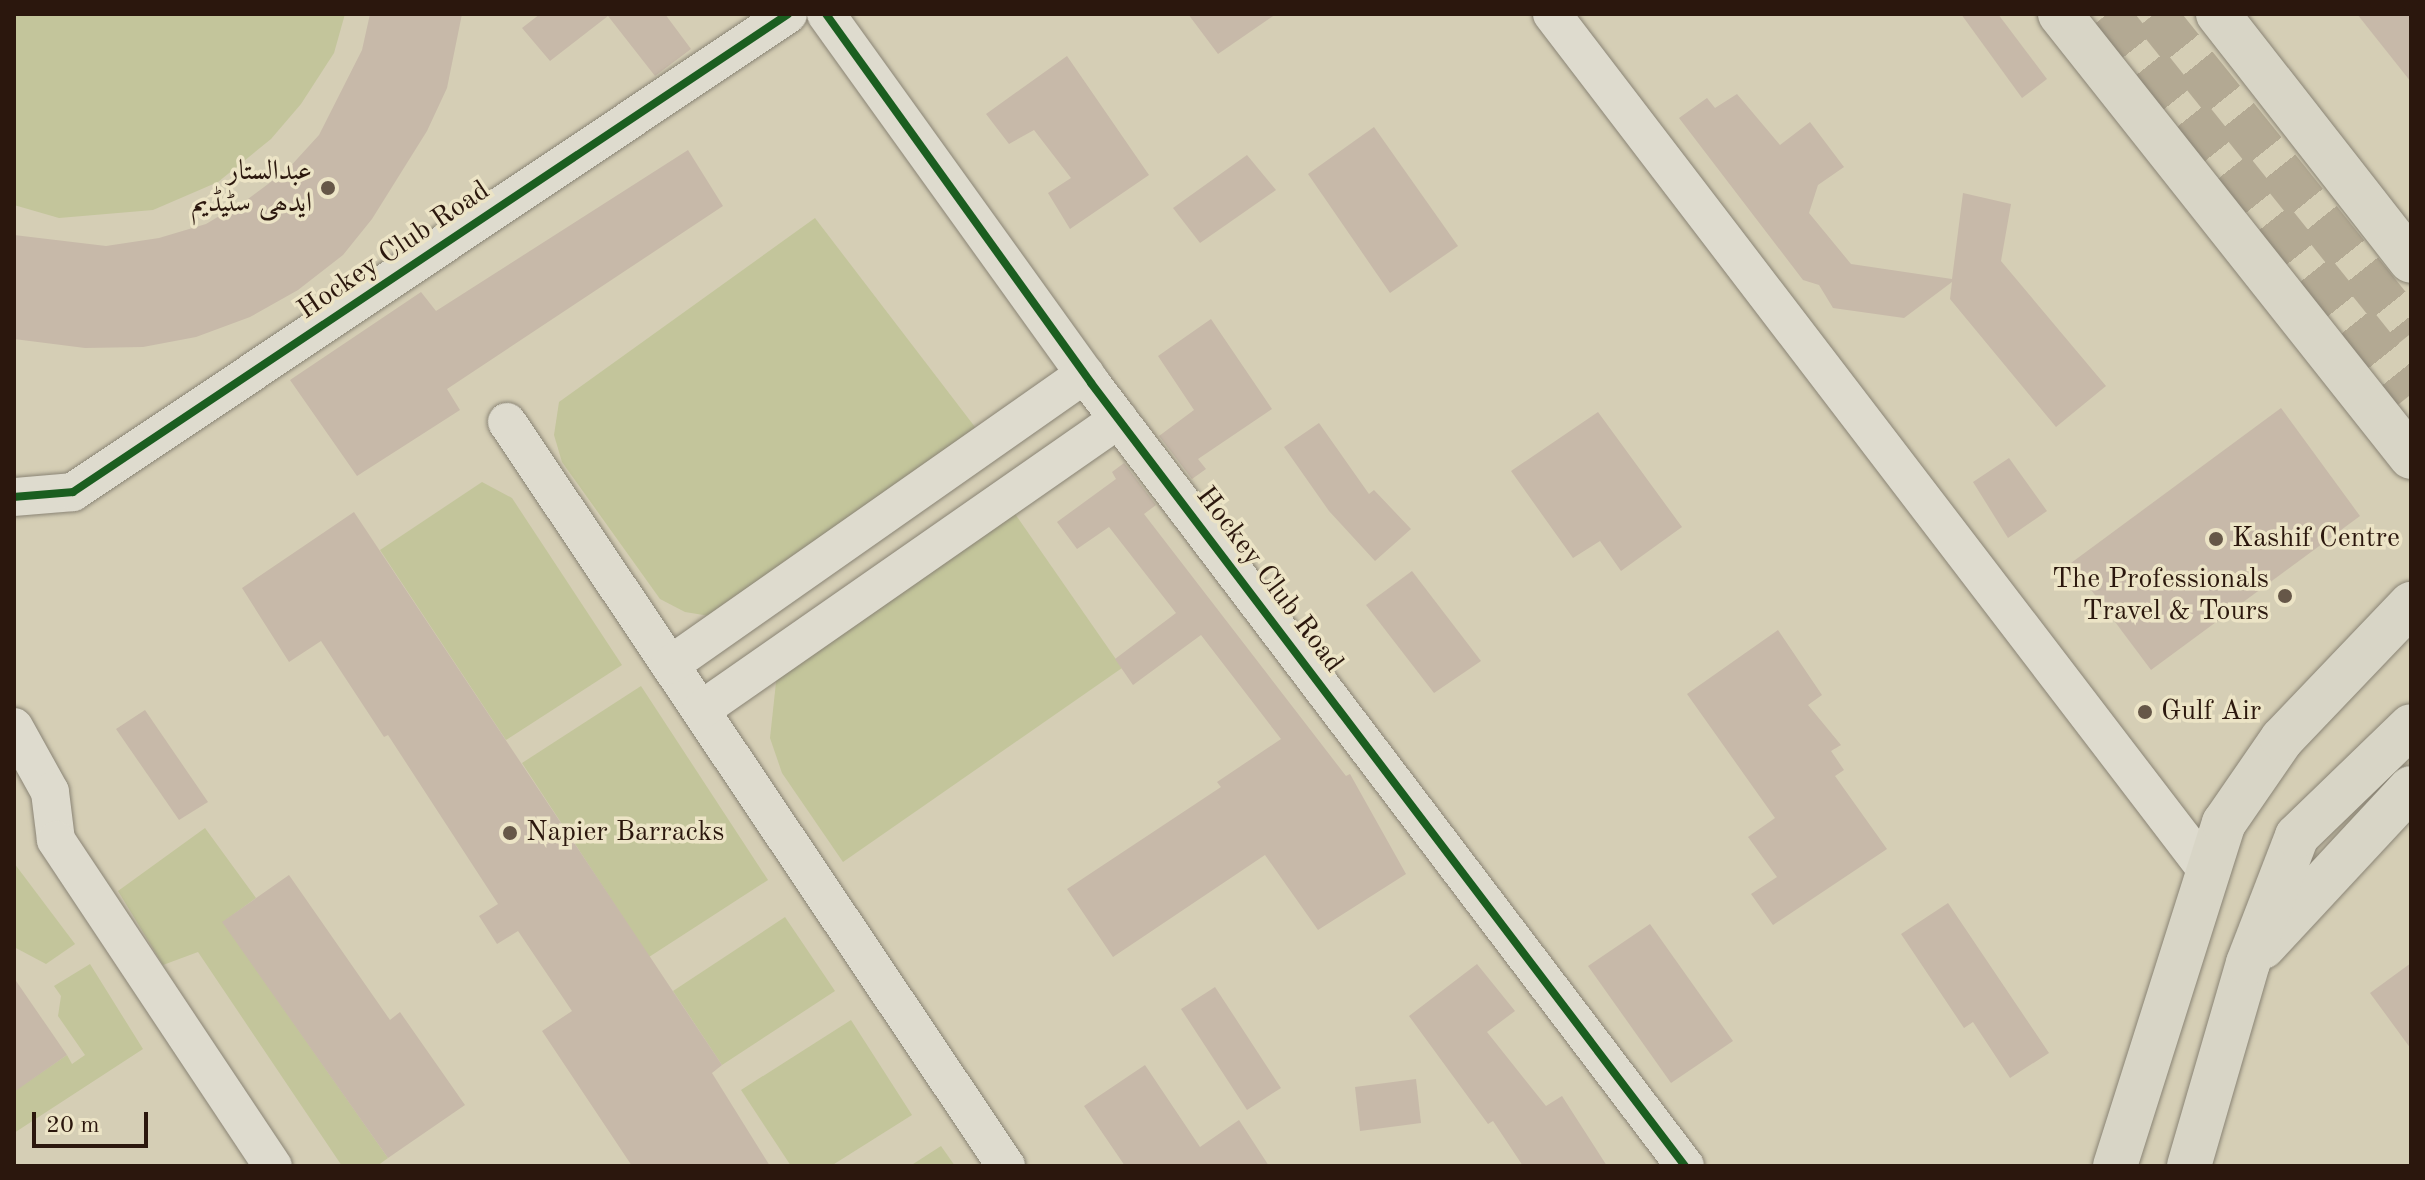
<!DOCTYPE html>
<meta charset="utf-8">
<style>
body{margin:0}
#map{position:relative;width:2425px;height:1180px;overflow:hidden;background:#d5ceb5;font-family:"Old Standard TT",Amiri,serif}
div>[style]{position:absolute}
.green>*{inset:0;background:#c3c59b}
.building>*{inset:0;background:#c7b9a9}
.major-tunnel>*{height:44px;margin-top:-22px;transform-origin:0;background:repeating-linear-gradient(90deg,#b3a993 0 44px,transparent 0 66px)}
.roads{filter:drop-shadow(0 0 2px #8a8475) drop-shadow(0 0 2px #8a8475)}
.minor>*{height:38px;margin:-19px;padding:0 19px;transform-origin:19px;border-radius:19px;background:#dedbce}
.highway>*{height:44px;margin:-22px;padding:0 22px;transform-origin:22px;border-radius:22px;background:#d8d5c6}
.cycleway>*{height:8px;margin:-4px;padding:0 4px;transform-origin:4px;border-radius:4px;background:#1b5e20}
.dots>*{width:22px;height:22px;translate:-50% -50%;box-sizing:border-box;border:4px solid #ece4c6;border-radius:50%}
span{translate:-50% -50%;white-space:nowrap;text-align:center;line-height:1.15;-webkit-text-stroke:7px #ece4c6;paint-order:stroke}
.poi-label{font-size:28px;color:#2b170d}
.right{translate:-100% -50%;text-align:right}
.left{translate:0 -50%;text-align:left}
.street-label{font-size:28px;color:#2b170d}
.frame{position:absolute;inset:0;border:16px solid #2b170d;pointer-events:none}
.scale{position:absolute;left:32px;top:1112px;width:116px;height:36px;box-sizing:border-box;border:4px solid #2b170d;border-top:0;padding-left:10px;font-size:24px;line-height:28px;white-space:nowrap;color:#2b170d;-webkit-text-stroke:6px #ece4c6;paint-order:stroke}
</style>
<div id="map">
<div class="green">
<i style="clip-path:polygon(14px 14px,345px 14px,334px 53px,301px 104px,271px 139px,218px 182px,153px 210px,59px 218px,14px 205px)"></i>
<i style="clip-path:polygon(815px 218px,988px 444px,734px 620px,685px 612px,660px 599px,562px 462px,554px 435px,559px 402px)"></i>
<i style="clip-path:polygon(482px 482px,512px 498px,622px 665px,506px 740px,380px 550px)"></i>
<i style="clip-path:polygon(1002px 495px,1122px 668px,843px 862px,782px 773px,770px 738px,777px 673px)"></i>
<i style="clip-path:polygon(641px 686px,768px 880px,649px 957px,522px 763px)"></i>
<i style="clip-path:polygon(205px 828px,256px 898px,223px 922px,388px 1158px,377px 1166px,342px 1166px,198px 952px,163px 965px,118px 891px)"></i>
<i style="clip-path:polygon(14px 863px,75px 944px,46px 964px,14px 947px)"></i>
<i style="clip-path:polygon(785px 917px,835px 991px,722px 1065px,673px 991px)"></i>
<i style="clip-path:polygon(90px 964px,143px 1049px,14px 1133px,14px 1072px,23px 1085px,67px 1055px,72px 1064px,85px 1055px,58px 1016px,61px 996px,54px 986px)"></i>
<i style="clip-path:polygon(851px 1020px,912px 1115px,831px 1166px,791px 1166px,741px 1090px)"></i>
<i style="clip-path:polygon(941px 1146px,955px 1166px,910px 1166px)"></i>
</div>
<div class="building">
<i style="clip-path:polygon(370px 14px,462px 14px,447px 88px,427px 131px,372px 219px,343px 255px,298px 290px,250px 317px,196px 337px,143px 347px,85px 348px,14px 339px,14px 235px,106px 246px,159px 238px,206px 224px,248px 199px,287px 170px,319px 135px,362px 50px)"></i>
<i style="clip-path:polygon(540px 14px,665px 14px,691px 49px,655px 76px,608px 16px,550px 61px,522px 28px)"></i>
<i style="clip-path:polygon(1188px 14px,1276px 14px,1218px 54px)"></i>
<i style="clip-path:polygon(1961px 14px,1998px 14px,2047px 79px,2022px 98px)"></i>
<i style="clip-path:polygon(2357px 14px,2411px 14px,2411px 82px)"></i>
<i style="clip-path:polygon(1067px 56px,1149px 175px,1070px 229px,1048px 193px,1071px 178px,1034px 130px,1009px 144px,986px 114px)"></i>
<i style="clip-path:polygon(1737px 94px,1780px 145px,1810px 122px,1844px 167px,1818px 185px,1809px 213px,1851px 264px,1952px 279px,1963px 193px,2011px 204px,2001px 261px,2106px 386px,2056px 427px,1950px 299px,1952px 282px,1904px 318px,1833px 308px,1819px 285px,1803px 280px,1679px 118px,1707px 98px,1715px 108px)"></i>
<i style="clip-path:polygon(1374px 127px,1458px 246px,1390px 293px,1308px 174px)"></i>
<i style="clip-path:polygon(688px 150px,723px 206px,447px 389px,460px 410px,357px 476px,290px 380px,421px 292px,436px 311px)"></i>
<i style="clip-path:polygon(1247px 155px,1276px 190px,1200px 243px,1173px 208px)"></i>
<i style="clip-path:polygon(1211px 319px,1272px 409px,1198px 459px,1206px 469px,1192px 479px,1159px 436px,1194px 410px,1158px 356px)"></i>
<i style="clip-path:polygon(2281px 408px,2360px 516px,2151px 670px,2071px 563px)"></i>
<i style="clip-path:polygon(1598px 412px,1682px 527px,1621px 571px,1600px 541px,1573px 558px,1511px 471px)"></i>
<i style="clip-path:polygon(1319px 423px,1369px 494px,1374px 490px,1411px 529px,1375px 561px,1329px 511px,1284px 447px)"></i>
<i style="clip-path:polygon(2009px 458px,2047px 511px,2008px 538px,1973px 482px)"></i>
<i style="clip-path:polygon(1124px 463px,1156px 505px,1144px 514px,1346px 776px,1350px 774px,1406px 874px,1318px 930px,1265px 855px,1113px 957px,1067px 889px,1221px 787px,1217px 782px,1281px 739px,1201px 635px,1133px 685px,1115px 659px,1176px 613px,1109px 527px,1077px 549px,1057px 522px,1116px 479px,1112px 472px)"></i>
<i style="clip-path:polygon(354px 512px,722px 1065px,712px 1073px,770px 1166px,632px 1166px,542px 1031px,572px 1011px,518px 931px,497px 944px,479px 916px,498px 904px,388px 735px,384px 737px,321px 641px,289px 662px,242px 588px)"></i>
<i style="clip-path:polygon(1412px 571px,1481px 661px,1434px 693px,1366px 605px)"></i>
<i style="clip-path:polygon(1778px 630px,1822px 695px,1808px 705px,1841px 745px,1831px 751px,1844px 770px,1835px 776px,1887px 849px,1773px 925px,1751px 894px,1777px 877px,1748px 837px,1775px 818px,1687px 694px)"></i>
<i style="clip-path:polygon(145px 710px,208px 802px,179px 820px,116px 729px)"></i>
<i style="clip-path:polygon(289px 875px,390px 1020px,400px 1012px,465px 1105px,388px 1158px,222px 922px)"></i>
<i style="clip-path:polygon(1948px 903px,2049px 1053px,2010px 1078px,1973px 1022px,1964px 1028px,1901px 934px)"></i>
<i style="clip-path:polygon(1650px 924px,1733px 1041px,1671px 1083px,1588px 966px)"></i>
<i style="clip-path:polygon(2411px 963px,2411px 1049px,2370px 993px)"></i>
<i style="clip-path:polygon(1477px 964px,1515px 1011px,1487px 1032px,1546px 1106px,1562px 1096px,1607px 1166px,1523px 1166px,1493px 1121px,1488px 1124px,1409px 1016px)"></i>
<i style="clip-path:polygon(14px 978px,67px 1055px,14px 1092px)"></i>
<i style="clip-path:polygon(1215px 987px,1281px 1088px,1247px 1110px,1181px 1009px)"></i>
<i style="clip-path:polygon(1145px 1065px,1200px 1147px,1239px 1120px,1269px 1166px,1125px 1166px,1084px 1106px)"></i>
<i style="clip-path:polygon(1416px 1079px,1421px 1123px,1360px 1131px,1355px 1087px)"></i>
</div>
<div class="major-tunnel">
<i style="left:2107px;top:14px;width:487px;rotate:51.3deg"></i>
<i style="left:2154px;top:14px;width:410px;rotate:51.2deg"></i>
</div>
<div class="roads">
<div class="minor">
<i style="left:826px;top:14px;width:454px;rotate:54.3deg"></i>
<i style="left:1091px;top:383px;width:983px;rotate:52.82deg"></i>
<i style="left:1552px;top:14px;width:1081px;rotate:52.59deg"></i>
<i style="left:507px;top:422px;width:896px;rotate:56.15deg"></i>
<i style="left:14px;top:497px;width:59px;rotate:-4.8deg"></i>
<i style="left:73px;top:492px;width:860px;rotate:-33.76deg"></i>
<i style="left:670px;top:665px;width:507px;rotate:-35.04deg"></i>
<i style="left:701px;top:710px;width:509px;rotate:-34.84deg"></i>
<i style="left:14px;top:727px;width:74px;rotate:61deg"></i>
<i style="left:50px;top:792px;width:48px;rotate:82.9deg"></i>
<i style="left:56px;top:840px;width:392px;rotate:56.4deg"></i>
</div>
<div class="highway">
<i style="left:2060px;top:14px;width:565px;rotate:51.61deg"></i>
<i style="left:2218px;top:14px;width:313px;rotate:52deg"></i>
<i style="left:2263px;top:947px;width:217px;rotate:-47.1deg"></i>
<i style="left:2115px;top:1166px;width:360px;rotate:-72.4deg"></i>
<i style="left:2224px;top:823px;width:102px;rotate:-55.4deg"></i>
<i style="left:2282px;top:739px;width:187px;rotate:-46.3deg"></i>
<i style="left:2189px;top:1166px;width:211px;rotate:-73.8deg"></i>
<i style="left:2248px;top:963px;width:136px;rotate:-68.9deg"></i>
<i style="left:2297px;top:836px;width:158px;rotate:-44deg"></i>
</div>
</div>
<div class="cycleway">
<i style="left:826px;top:14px;width:454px;rotate:54.3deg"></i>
<i style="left:1091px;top:383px;width:983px;rotate:52.82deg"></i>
<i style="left:14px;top:497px;width:59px;rotate:-4.8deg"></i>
<i style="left:73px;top:492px;width:860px;rotate:-33.76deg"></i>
</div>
<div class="dots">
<i style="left:328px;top:188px;background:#665748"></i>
<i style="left:2216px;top:539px;background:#665748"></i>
<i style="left:2285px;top:596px;background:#665748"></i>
<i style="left:2145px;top:712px;background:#665748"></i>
<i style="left:510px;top:833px;background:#665748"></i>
</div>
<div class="poi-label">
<span class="right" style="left:312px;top:188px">عبدالستار<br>ایدھی سٹیڈیم</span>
<span class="left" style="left:2232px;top:539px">Kashif Centre</span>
<span class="right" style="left:2269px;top:596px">The Professionals<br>Travel &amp; Tours</span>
<span class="left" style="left:2161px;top:712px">Gulf Air</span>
<span class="left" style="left:526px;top:833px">Napier Barracks</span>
</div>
<div class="street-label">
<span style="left:394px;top:251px;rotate:-34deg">Hockey Club Road</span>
<span style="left:1269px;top:580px;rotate:53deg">Hockey Club Road</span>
</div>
<div class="frame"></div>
<div class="scale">20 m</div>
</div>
